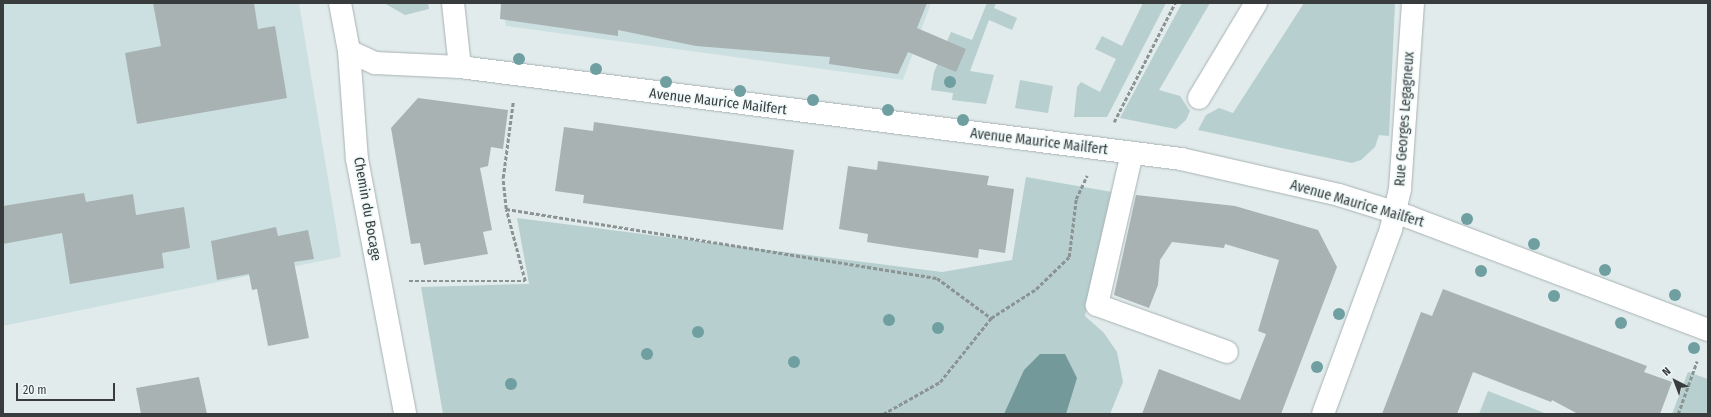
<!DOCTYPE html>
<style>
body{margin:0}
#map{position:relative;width:1711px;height:417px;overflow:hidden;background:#e1ebeb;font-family:"Fira Sans Condensed",sans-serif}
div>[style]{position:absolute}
.built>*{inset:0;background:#cde0e1}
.green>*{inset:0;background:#b7cfcf}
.water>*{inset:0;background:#73999a}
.building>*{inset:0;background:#a8b2b2}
.path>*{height:2.5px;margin-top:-1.25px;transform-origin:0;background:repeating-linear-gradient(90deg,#8c9393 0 4px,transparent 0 6px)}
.roads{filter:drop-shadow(0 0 1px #a9b2b2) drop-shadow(0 0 1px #a9b2b2)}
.minor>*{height:22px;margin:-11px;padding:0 11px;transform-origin:11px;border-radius:11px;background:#fff}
.trees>*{width:12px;height:12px;margin:-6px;border-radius:50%;background:#6f9fa1}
span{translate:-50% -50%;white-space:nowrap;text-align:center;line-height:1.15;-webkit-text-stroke:3px #eef8f8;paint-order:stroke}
.street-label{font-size:14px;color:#383c3c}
.frame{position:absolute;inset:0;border:4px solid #383c3c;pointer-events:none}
.north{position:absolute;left:1655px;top:361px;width:40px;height:40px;-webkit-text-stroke:3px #eef8f8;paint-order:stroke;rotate:318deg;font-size:11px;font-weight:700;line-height:16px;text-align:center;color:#383c3c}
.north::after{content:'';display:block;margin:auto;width:14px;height:18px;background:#383c3c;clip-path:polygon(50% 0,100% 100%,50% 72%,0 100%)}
.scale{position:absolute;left:16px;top:383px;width:99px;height:18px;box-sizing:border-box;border:2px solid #383c3c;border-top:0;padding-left:5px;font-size:12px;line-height:14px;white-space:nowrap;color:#383c3c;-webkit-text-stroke:3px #eef8f8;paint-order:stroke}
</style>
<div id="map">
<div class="built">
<i style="clip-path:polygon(3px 3px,299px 3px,341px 257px,3px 326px)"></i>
<i style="clip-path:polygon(502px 3px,931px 3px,903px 80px,506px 26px)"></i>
</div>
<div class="green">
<i style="clip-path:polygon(384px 3px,428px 3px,429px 9px,405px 15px)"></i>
<i style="clip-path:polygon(987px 3px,996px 3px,994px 8px,1017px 18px,1012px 30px,989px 20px,970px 71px,994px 75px,986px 104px,952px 100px,953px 93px,931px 90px,934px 72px,951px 32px,972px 40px)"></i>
<i style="clip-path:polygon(1143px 3px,1166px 3px,1107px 117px,1074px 117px,1077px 87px,1081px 82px,1100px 92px,1116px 59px,1095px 49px,1102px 36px,1122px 46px)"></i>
<i style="clip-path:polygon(1182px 3px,1210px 3px,1159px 90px,1180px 96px,1190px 111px,1186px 120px,1176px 129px,1120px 118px)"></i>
<i style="clip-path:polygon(1304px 3px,1395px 3px,1389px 136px,1379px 135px,1375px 147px,1361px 160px,1352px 163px,1198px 130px,1206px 115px,1219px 108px,1233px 113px)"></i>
<i style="clip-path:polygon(1020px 80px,1053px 86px,1048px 113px,1015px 108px)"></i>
<i style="clip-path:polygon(1026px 177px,1112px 192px,1085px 316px,1104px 333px,1117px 352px,1123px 382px,1110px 414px,443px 414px,421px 287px,529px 284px,517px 218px,942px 272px,1012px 260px)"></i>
<i style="clip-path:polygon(1688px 372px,1708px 379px,1708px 414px,1672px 414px)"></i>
<i style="clip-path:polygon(1488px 391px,1547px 414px,1479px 414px)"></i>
</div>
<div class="water">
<i style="clip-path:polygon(1040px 354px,1065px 354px,1077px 378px,1066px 414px,1004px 414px,1024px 370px)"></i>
</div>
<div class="building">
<i style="clip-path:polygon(153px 3px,254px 3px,258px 29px,275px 26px,287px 98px,137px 124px,125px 53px,161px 46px)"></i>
<i style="clip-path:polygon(501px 3px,927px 3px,917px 28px,966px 49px,956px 72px,908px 52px,898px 74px,829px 64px,830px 57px,696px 46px,618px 30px,618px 36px,500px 19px)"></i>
<i style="clip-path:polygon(418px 98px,508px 110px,503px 149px,491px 147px,488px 166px,480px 168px,492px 230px,483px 232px,488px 254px,424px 265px,420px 243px,411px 244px,391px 128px)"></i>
<i style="clip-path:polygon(594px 122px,794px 150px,783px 230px,583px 203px,584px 195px,555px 191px,564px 127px,593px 131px)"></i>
<i style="clip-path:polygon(878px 161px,989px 176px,987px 185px,1014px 189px,1005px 253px,979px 249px,978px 258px,899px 247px,867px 242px,868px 234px,839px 229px,848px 166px,877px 170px)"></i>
<i style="clip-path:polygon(84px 193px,86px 202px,133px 194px,136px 215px,184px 207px,190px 248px,162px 253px,164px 268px,70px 284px,62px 233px,3px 244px,3px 206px)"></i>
<i style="clip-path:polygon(1136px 195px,1235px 206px,1318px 230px,1337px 267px,1281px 414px,1142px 414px,1159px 369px,1240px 400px,1266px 334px,1258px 331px,1279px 260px,1225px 244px,1224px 248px,1172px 242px,1160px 260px,1158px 285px,1149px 308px,1114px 295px)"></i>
<i style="clip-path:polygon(276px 227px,278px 236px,308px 230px,314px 259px,294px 262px,309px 338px,268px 346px,257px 289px,252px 290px,249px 274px,217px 280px,211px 241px)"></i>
<i style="clip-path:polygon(1443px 289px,1647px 366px,1644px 372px,1672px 382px,1660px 414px,1578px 414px,1552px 400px,1551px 402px,1473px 372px,1457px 414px,1382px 414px,1421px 312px,1432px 316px)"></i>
<i style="clip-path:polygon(199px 377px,207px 414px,141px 414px,136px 388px)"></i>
</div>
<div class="path">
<i style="left:1114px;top:122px;width:134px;rotate:-62.9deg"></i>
<i style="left:506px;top:209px;width:436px;rotate:9.1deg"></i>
<i style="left:937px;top:278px;width:67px;rotate:36.5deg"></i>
<i style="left:409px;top:281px;width:116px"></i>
<i style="left:525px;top:281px;width:74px;rotate:-104.8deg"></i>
<i style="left:506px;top:209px;width:31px;rotate:-96deg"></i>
<i style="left:503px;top:178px;width:77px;rotate:-82.5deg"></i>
<i style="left:883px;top:414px;width:65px;rotate:-29.3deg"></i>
<i style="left:940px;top:382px;width:82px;rotate:-51.4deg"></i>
<i style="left:991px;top:318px;width:54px;rotate:-32.8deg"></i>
<i style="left:1036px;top:289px;width:46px;rotate:-44.1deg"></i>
<i style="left:1069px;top:257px;width:58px;rotate:-83.1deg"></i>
<i style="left:1076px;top:199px;width:26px;rotate:-65deg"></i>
<i style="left:1678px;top:414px;width:56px;rotate:-70.3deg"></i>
</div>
<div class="roads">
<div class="minor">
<i style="left:340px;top:3px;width:49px;rotate:79.4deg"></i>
<i style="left:349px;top:51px;width:108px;rotate:85.8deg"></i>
<i style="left:357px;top:159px;width:259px;rotate:79.3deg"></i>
<i style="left:453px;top:3px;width:64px;rotate:83.8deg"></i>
<i style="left:349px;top:51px;width:29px;rotate:25deg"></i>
<i style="left:375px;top:63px;width:85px;rotate:2.7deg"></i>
<i style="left:460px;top:67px;width:727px;rotate:7.27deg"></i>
<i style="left:1181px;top:159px;width:162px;rotate:12.8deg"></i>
<i style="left:1339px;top:195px;width:73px;rotate:17.4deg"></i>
<i style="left:1409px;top:217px;width:320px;rotate:20.7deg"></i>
<i style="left:1199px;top:98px;width:111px;rotate:-59deg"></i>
<i style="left:1132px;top:153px;width:156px;rotate:103deg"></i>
<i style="left:1097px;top:305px;width:138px;rotate:19.9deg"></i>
<i style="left:1323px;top:414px;width:197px;rotate:-69.8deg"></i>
<i style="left:1391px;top:229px;width:41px;rotate:-77.3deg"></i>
<i style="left:1400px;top:189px;width:186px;rotate:-86deg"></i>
</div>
</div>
<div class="trees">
<i style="left:519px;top:59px"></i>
<i style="left:596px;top:69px"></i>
<i style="left:666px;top:82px"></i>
<i style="left:950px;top:82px"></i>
<i style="left:740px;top:91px"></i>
<i style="left:813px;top:100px"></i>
<i style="left:888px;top:110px"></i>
<i style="left:963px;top:120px"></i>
<i style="left:1467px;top:219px"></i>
<i style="left:1534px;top:244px"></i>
<i style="left:1605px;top:270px"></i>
<i style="left:1481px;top:271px"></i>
<i style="left:1675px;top:295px"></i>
<i style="left:1554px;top:296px"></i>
<i style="left:1339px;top:314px"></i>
<i style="left:889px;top:320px"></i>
<i style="left:1621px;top:323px"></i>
<i style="left:938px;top:328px"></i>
<i style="left:698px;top:332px"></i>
<i style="left:1694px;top:348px"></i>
<i style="left:647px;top:354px"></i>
<i style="left:794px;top:362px"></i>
<i style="left:1317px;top:367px"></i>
<i style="left:511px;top:384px"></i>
</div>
<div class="street-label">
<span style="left:718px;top:102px;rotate:7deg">Avenue Maurice Mailfert</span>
<span style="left:1405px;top:119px;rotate:-86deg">Rue Georges Legagneux</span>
<span style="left:1039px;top:142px;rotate:7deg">Avenue Maurice Mailfert</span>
<span style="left:1357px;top:204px;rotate:16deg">Avenue Maurice Mailfert</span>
<span style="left:367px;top:209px;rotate:80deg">Chemin du Bocage</span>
</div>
<div class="frame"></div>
<div class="north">N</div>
<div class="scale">20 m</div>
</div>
